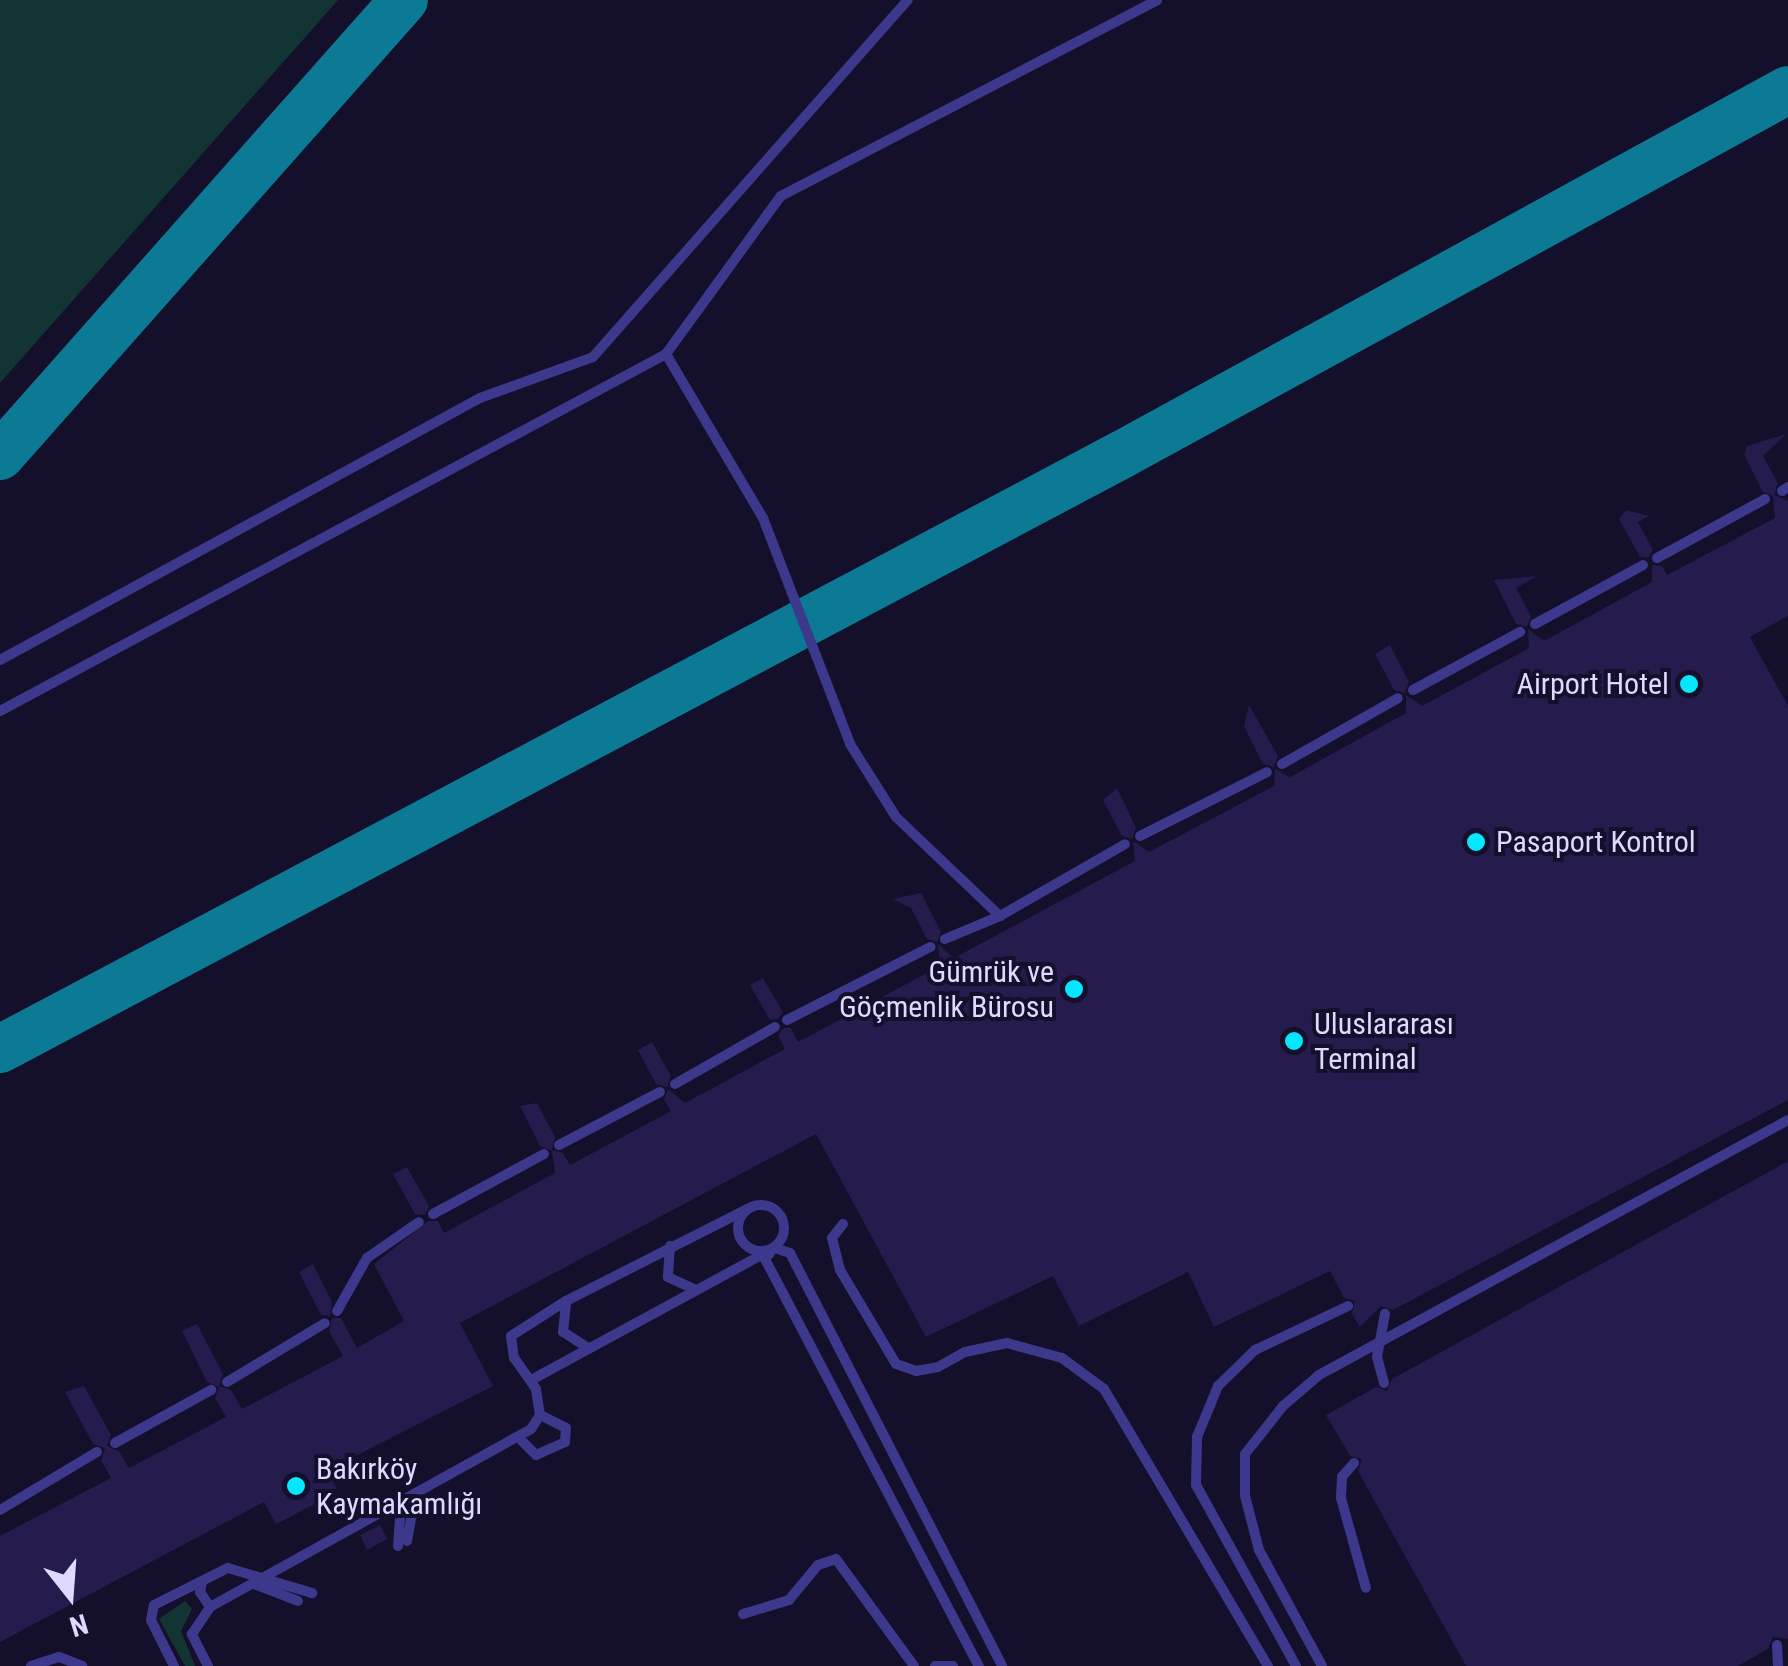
<!DOCTYPE html>
<meta charset="utf-8">
<style>
body{margin:0}
#map{position:relative;width:1788px;height:1666px;overflow:hidden;background:#140f2b;font-family:"Roboto Condensed",sans-serif}
div>[style]{position:absolute}
.green>*{inset:0;background:#123534}
.taxiway>*{height:48px;margin:-24px;padding:0 24px;transform-origin:24px;border-radius:24px;background:#0c7a95}
.building>*{inset:0;background:#251b4d}
.lane>*{height:10px;margin:-5px;padding:0 5px;transform-origin:5px;border-radius:5px;background:#3c398c}
.lane>.ring{margin:-5px;padding:0;box-sizing:content-box;background:none;border:10px solid #3c398c;border-radius:50%}
.lane-bridge>*{height:10px;margin:-5px;padding:0 5px;transform-origin:5px;border-radius:5px;background:#3c398c}
.dots>*{width:28px;height:28px;translate:-50% -50%;box-sizing:border-box;border:5px solid #140f2b;border-radius:50%}
span{translate:-50% -50%;white-space:nowrap;text-align:center;line-height:1.15;-webkit-text-stroke:8px #140f2b;paint-order:stroke}
.poi-label{font-size:30px;color:#ddd9ff}
.right{translate:-100% -50%;text-align:right}
.left{translate:0 -50%;text-align:left}
.north{position:absolute;left:20px;top:1546px;width:100px;height:100px;-webkit-text-stroke:8px #140f2b;paint-order:stroke;rotate:163deg;font-size:28px;font-weight:700;line-height:40px;text-align:center;color:#ddd9ff}
.north::after{content:'';display:block;margin:auto;width:35px;height:45px;background:#ddd9ff;clip-path:polygon(50% 0,100% 100%,50% 72%,0 100%)}
</style>
<div id="map">
<div class="green">
<i style="clip-path:polygon(0 0,338px 0,0 383px)"></i>
<i style="clip-path:polygon(185px 1601px,192px 1609px,181px 1631px,195px 1666px,185px 1666px,159px 1619px)"></i>
</div>
<div class="taxiway">
<i style="left:0;top:456px;width:609px;rotate:-48.46deg"></i>
<i style="left:0;top:1049px;width:1269px;rotate:-27.92deg"></i>
<i style="left:1121px;top:455px;width:760px;rotate:-28.69deg"></i>
</div>
<div class="building">
<i style="clip-path:polygon(1786px 434px,1763px 456px,1778px 483px,1774px 495px,1788px 501px,1788px 616px,1750px 637px,1788px 706px,1788px 1100px,1393px 1310px,1381px 1306px,1360px 1327px,1352px 1314px,1355px 1301px,1344px 1298px,1330px 1271px,1214px 1327px,1188px 1272px,1079px 1326px,1053px 1276px,926px 1337px,816px 1134px,460px 1323px,493px 1386px,328px 1470px,338px 1492px,276px 1524px,264px 1502px,0 1642px,0 1536px,111px 1478px,101px 1460px,105px 1448px,93px 1444px,65px 1392px,84px 1386px,111px 1435px,107px 1446px,119px 1451px,129px 1468px,226px 1417px,215px 1398px,219px 1387px,207px 1382px,182px 1331px,197px 1324px,223px 1374px,219px 1386px,231px 1390px,242px 1409px,343px 1356px,329px 1331px,332px 1318px,341px 1318px,357px 1348px,404px 1321px,374px 1264px,428px 1221px,438px 1221px,444px 1233px,555px 1173px,552px 1151px,540px 1146px,520px 1106px,537px 1103px,555px 1137px,552px 1150px,563px 1153px,570px 1165px,671px 1111px,664px 1100px,668px 1089px,685px 1103px,785px 1049px,778px 1035px,784px 1028px,791px 1028px,798px 1042px,940px 966px,938px 944px,954px 958px,1135px 861px,1133px 841px,1149px 852px,1274px 786px,1275px 769px,1290px 777px,1406px 713px,1406px 695px,1422px 706px,1529px 648px,1528px 629px,1544px 641px,1652px 582px,1652px 565px,1662px 566px,1667px 575px,1775px 518px,1773px 496px,1762px 491px,1744px 454px,1747px 446px)"></i>
<i style="clip-path:polygon(1626px 510px,1649px 516px,1638px 522px,1653px 550px,1648px 558px,1640px 557px,1619px 519px)"></i>
<i style="clip-path:polygon(1537px 576px,1516px 588px,1531px 616px,1527px 627px,1516px 624px,1494px 580px)"></i>
<i style="clip-path:polygon(1390px 645px,1409px 682px,1405px 693px,1394px 690px,1375px 654px)"></i>
<i style="clip-path:polygon(1249px 705px,1278px 756px,1274px 767px,1263px 764px,1244px 726px)"></i>
<i style="clip-path:polygon(1117px 788px,1136px 828px,1132px 839px,1122px 836px,1103px 800px)"></i>
<i style="clip-path:polygon(921px 893px,941px 932px,937px 942px,927px 939px,911px 908px,893px 899px)"></i>
<i style="clip-path:polygon(763px 978px,783px 1012px,778px 1019px,770px 1020px,750px 985px)"></i>
<i style="clip-path:polygon(652px 1042px,671px 1076px,667px 1087px,656px 1084px,638px 1050px)"></i>
<i style="clip-path:polygon(1788px 1161px,1788px 1639px,1773px 1637px,1768px 1649px,1738px 1666px,1466px 1666px,1358px 1471px,1362px 1459px,1350px 1456px,1326px 1415px,1376px 1387px,1387px 1391px,1392px 1379px)"></i>
<i style="clip-path:polygon(407px 1167px,429px 1206px,425px 1215px,415px 1214px,393px 1174px)"></i>
<i style="clip-path:polygon(313px 1264px,332px 1302px,330px 1316px,321px 1315px,299px 1272px)"></i>
<i style="clip-path:polygon(380px 1525px,387px 1539px,367px 1550px,360px 1535px)"></i>
</div>
<div class="lane">
<i style="left:666px;top:354px;width:191px;rotate:59.4deg"></i>
<i style="left:763px;top:518px;width:242px;rotate:68.9deg"></i>
<i style="left:850px;top:744px;width:86px;rotate:57.8deg"></i>
<i style="left:896px;top:817px;width:144px;rotate:43.6deg"></i>
<i style="left:1782px;top:491px;width:7px;rotate:-34deg"></i>
<i style="left:1657px;top:558px;width:123px;rotate:-28.6deg"></i>
<i style="left:1535px;top:624px;width:123px;rotate:-28.6deg"></i>
<i style="left:0;top:660px;width:547px;rotate:-28.63deg"></i>
<i style="left:480px;top:398px;width:120px;rotate:-19.9deg"></i>
<i style="left:593px;top:357px;width:476px;rotate:-48.6deg"></i>
<i style="left:1413px;top:690px;width:122px;rotate:-28.5deg"></i>
<i style="left:0;top:711px;width:756px;rotate:-28.19deg"></i>
<i style="left:666px;top:354px;width:195px;rotate:-54deg"></i>
<i style="left:781px;top:196px;width:424px;rotate:-27.5deg"></i>
<i style="left:1282px;top:764px;width:133px;rotate:-29.6deg"></i>
<i style="left:1140px;top:836px;width:142px;rotate:-26.7deg"></i>
<i style="left:945px;top:939px;width:60px;rotate:-22.7deg"></i>
<i style="left:1000px;top:916px;width:144px;rotate:-29.9deg"></i>
<i style="left:787px;top:1020px;width:161px;rotate:-27deg"></i>
<i style="left:675px;top:1084px;width:115px;rotate:-29.7deg"></i>
<i style="left:559px;top:1145px;width:114px;rotate:-27.7deg"></i>
<i class="ring" style="left:738px;top:1205px;width:36px;height:36px"></i>
<i style="left:433px;top:1214px;width:126px;rotate:-28.4deg"></i>
<i style="left:843px;top:1224px;width:18px;rotate:128deg"></i>
<i style="left:832px;top:1238px;width:33px;rotate:76deg"></i>
<i style="left:840px;top:1270px;width:109px;rotate:59.2deg"></i>
<i style="left:896px;top:1364px;width:21px;rotate:19deg"></i>
<i style="left:916px;top:1371px;width:22px;rotate:-10deg"></i>
<i style="left:938px;top:1367px;width:31px;rotate:-29deg"></i>
<i style="left:965px;top:1352px;width:43px;rotate:-12.1deg"></i>
<i style="left:1007px;top:1343px;width:57px;rotate:15.3deg"></i>
<i style="left:1062px;top:1358px;width:52px;rotate:36.4deg"></i>
<i style="left:1104px;top:1389px;width:322px;rotate:59.4deg"></i>
<i style="left:670px;top:1246px;width:31px;rotate:94deg"></i>
<i style="left:668px;top:1277px;width:31px;rotate:25deg"></i>
<i style="left:770px;top:1253px;width:8px;rotate:130deg"></i>
<i style="left:765px;top:1259px;width:460px;rotate:62.3deg"></i>
<i style="left:337px;top:1311px;width:61px;rotate:-60.5deg"></i>
<i style="left:367px;top:1258px;width:63px;rotate:-34.7deg"></i>
<i style="left:588px;top:1348px;width:30px;rotate:-147deg"></i>
<i style="left:563px;top:1332px;width:31px;rotate:-84deg"></i>
<i style="left:566px;top:1301px;width:205px;rotate:-26.9deg"></i>
<i style="left:533px;top:1379px;width:274px;rotate:-28.5deg"></i>
<i style="left:774px;top:1248px;width:17px;rotate:17deg"></i>
<i style="left:790px;top:1253px;width:464px;rotate:62.8deg"></i>
<i style="left:227px;top:1382px;width:114px;rotate:-31deg"></i>
<i style="left:520px;top:1439px;width:23px;rotate:45deg"></i>
<i style="left:536px;top:1455px;width:32px;rotate:-24deg"></i>
<i style="left:565px;top:1442px;width:14px;rotate:-86deg"></i>
<i style="left:566px;top:1428px;width:29px;rotate:-153deg"></i>
<i style="left:115px;top:1443px;width:110px;rotate:-28.9deg"></i>
<i style="left:1354px;top:1463px;width:18px;rotate:131deg"></i>
<i style="left:1342px;top:1477px;width:21px;rotate:93deg"></i>
<i style="left:1341px;top:1498px;width:93px;rotate:74.5deg"></i>
<i style="left:0;top:1510px;width:113px;rotate:-30.9deg"></i>
<i style="left:407px;top:1541px;width:45px;rotate:-79.7deg"></i>
<i style="left:398px;top:1546px;width:42px;rotate:-85.9deg"></i>
<i style="left:202px;top:1582px;width:10px;rotate:101deg"></i>
<i style="left:200px;top:1592px;width:18px;rotate:56deg"></i>
<i style="left:254px;top:1584px;width:47px;rotate:21.1deg"></i>
<i style="left:743px;top:1614px;width:48px;rotate:-16.9deg"></i>
<i style="left:789px;top:1600px;width:45px;rotate:-50.4deg"></i>
<i style="left:818px;top:1565px;width:19px;rotate:-18deg"></i>
<i style="left:836px;top:1559px;width:132px;rotate:53.9deg"></i>
<i style="left:1777px;top:1645px;width:21px;rotate:87deg"></i>
<i style="left:31px;top:1666px;width:29px;rotate:-18deg"></i>
<i style="left:59px;top:1657px;width:25px;rotate:21deg"></i>
<i style="left:174px;top:1666px;width:51px;rotate:-116.6deg"></i>
<i style="left:151px;top:1620px;width:15px;rotate:-79deg"></i>
<i style="left:154px;top:1605px;width:83px;rotate:-26.6deg"></i>
<i style="left:228px;top:1568px;width:88px;rotate:16.6deg"></i>
<i style="left:208px;top:1666px;width:36px;rotate:-117deg"></i>
<i style="left:192px;top:1634px;width:32px;rotate:-56deg"></i>
<i style="left:210px;top:1607px;width:367px;rotate:-29deg"></i>
<i style="left:531px;top:1429px;width:17px;rotate:-57deg"></i>
<i style="left:540px;top:1415px;width:26px;rotate:-99deg"></i>
<i style="left:536px;top:1389px;width:38px;rotate:-125deg"></i>
<i style="left:514px;top:1358px;width:22px;rotate:-98deg"></i>
<i style="left:511px;top:1336px;width:65px;rotate:-32.5deg"></i>
<i style="left:935px;top:1666px;width:18px"></i>
<i style="left:1296px;top:1666px;width:207px;rotate:-118.9deg"></i>
<i style="left:1196px;top:1485px;width:48px;rotate:-88.8deg"></i>
<i style="left:1197px;top:1437px;width:55px;rotate:-67.6deg"></i>
<i style="left:1218px;top:1386px;width:52px;rotate:-44.2deg"></i>
<i style="left:1255px;top:1350px;width:103px;rotate:-25.3deg"></i>
<i style="left:1322px;top:1666px;width:132px;rotate:-118.5deg"></i>
<i style="left:1259px;top:1550px;width:56px;rotate:-104.5deg"></i>
<i style="left:1245px;top:1496px;width:42px;rotate:-90deg"></i>
<i style="left:1245px;top:1454px;width:61px;rotate:-51.6deg"></i>
<i style="left:1283px;top:1406px;width:48px;rotate:-40.7deg"></i>
<i style="left:1319px;top:1375px;width:534px;rotate:-28.53deg"></i>
</div>
<div class="lane-bridge">
<i style="left:1384px;top:1383px;width:27px;rotate:-105deg"></i>
<i style="left:1377px;top:1357px;width:44px;rotate:-79.5deg"></i>
</div>
<div class="dots">
<i style="left:1689px;top:684px;background:#05e6ff"></i>
<i style="left:1476px;top:842px;background:#05e6ff"></i>
<i style="left:1074px;top:989px;background:#05e6ff"></i>
<i style="left:1294px;top:1041px;background:#05e6ff"></i>
<i style="left:296px;top:1486px;background:#05e6ff"></i>
</div>
<div class="poi-label">
<span class="right" style="left:1669px;top:684px">Airport Hotel</span>
<span class="left" style="left:1496px;top:842px">Pasaport Kontrol</span>
<span class="right" style="left:1054px;top:989px">Gümrük ve<br>Göçmenlik Bürosu</span>
<span class="left" style="left:1314px;top:1041px">Uluslararası<br>Terminal</span>
<span class="left" style="left:316px;top:1486px">Bakırköy<br>Kaymakamlığı</span>
</div>
<div class="north">N</div>
</div>
